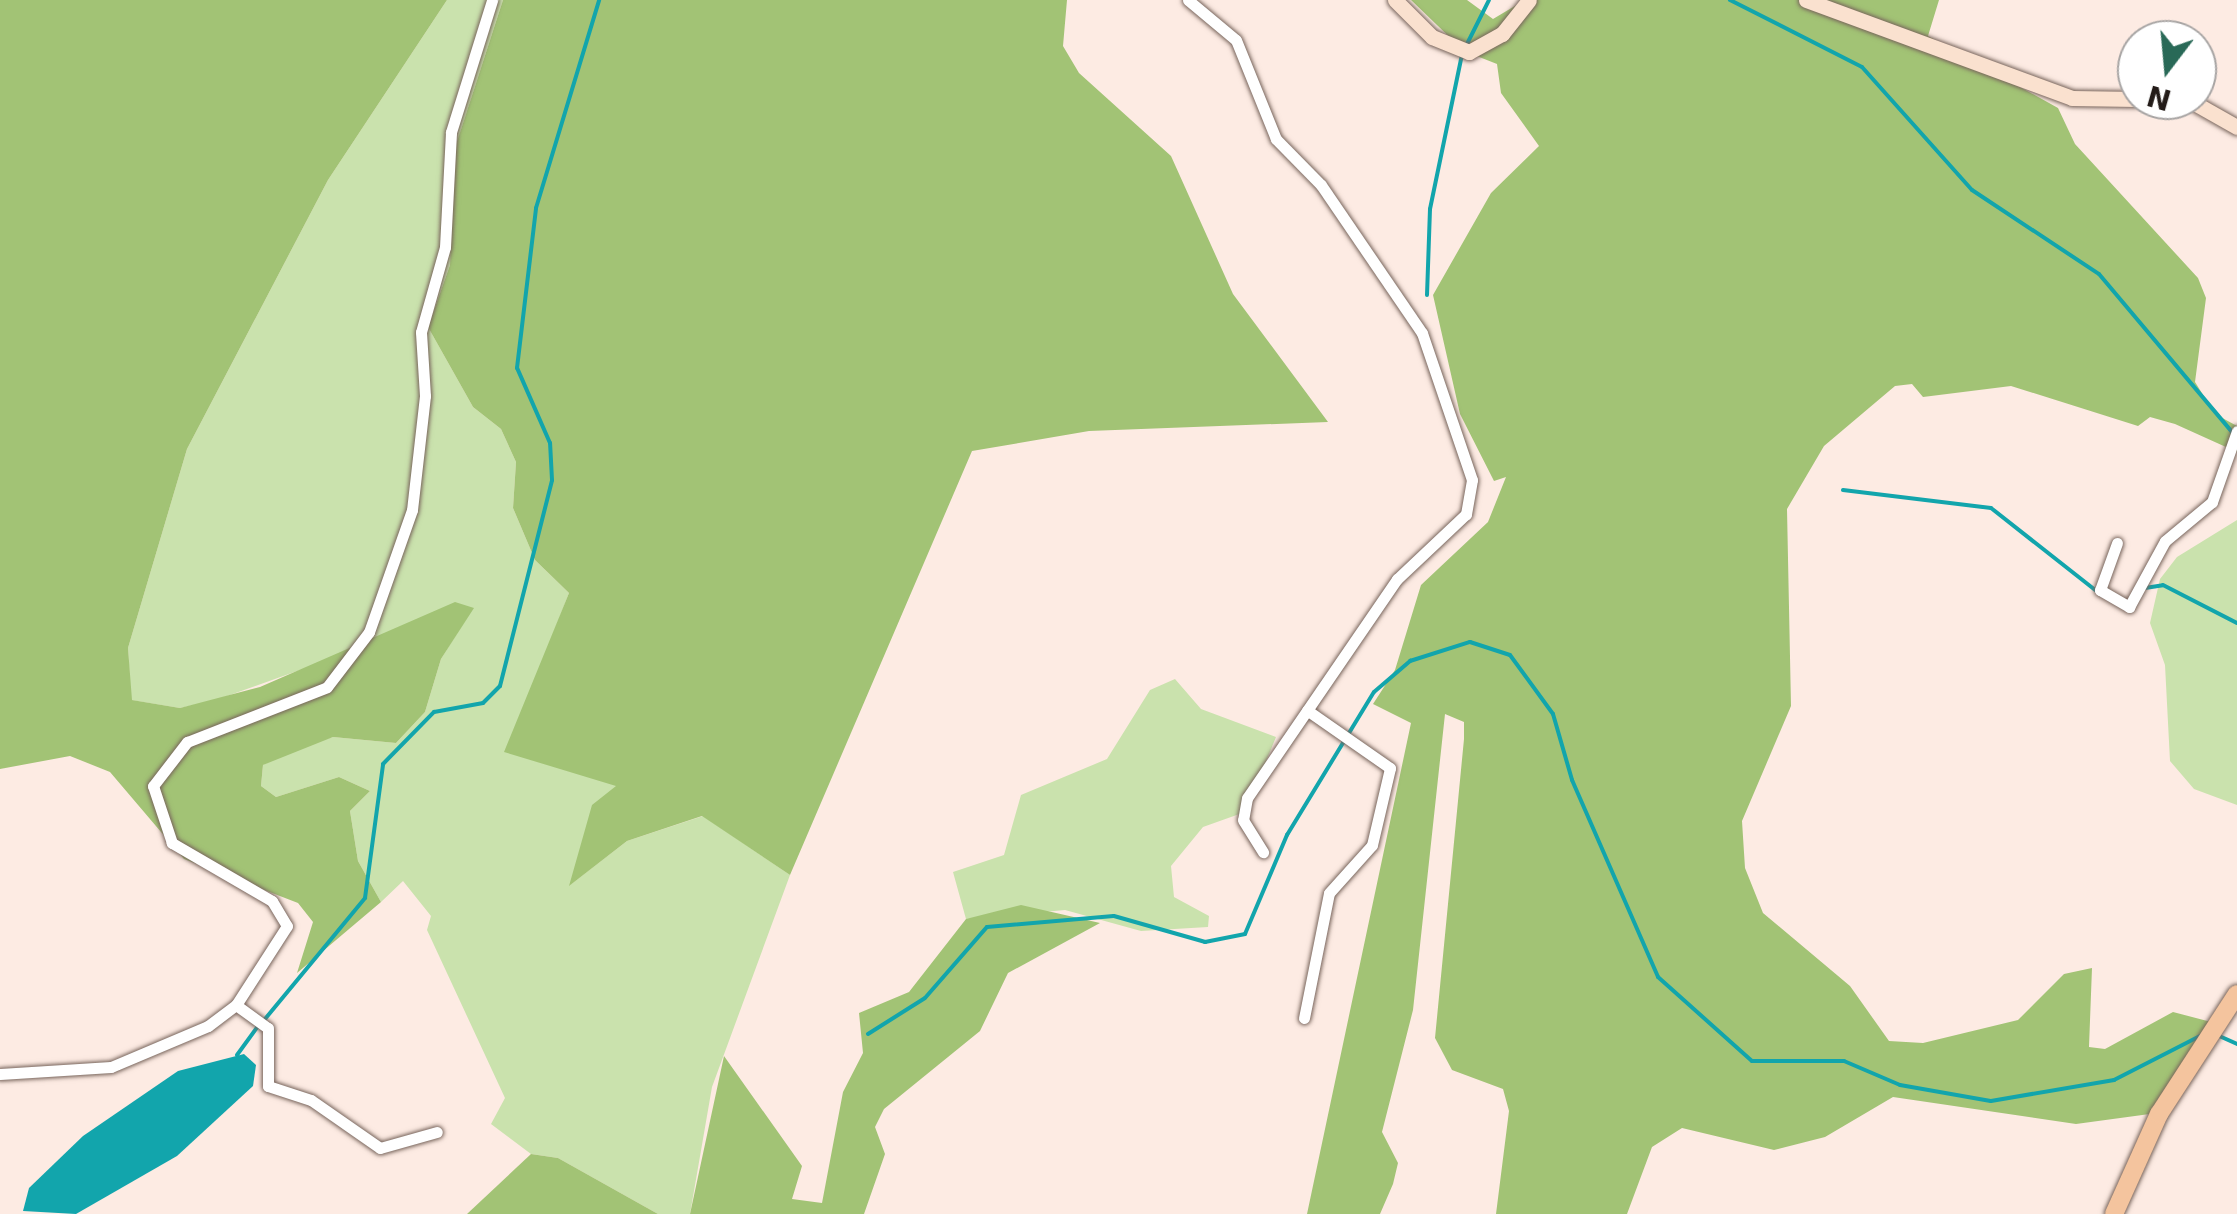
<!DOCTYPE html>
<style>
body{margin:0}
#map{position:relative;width:2237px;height:1214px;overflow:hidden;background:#fdebe3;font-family:"DejaVu Sans",sans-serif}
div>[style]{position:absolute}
.green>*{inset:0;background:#cae2ad}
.forest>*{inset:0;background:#a2c375}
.water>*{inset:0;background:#12a5ac}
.stream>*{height:4px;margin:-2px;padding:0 2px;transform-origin:2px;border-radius:2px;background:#12a5ac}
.roads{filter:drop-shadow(0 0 2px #78655c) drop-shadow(0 0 2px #78655c)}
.street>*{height:11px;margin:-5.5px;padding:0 5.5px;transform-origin:5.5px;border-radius:5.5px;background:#fff}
.secondary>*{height:15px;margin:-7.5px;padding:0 7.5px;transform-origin:7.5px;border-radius:7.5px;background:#fae1cf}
.primary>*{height:18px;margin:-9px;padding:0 9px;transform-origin:9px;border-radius:9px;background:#f4c49e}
span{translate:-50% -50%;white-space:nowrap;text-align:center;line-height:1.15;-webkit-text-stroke:9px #fff;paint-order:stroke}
.north{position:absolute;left:2117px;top:20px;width:100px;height:100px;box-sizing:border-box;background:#fff;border:2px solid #a7a4a3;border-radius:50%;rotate:196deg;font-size:28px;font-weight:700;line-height:40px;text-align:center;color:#231b18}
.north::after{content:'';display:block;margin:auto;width:35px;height:45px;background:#296957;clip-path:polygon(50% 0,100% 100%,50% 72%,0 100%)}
</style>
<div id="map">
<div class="green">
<i style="clip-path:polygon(447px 0,503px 0,461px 130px,450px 265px,428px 327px,473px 407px,501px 429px,516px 462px,513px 508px,535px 560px,569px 593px,542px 662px,617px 786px,570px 885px,627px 841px,703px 816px,790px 875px,712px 1087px,690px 1214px,658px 1214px,558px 1158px,531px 1154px,491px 1124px,505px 1098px,427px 930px,431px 916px,403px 881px,381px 902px,358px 861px,350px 811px,370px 791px,339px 777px,276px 797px,261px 786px,263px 765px,290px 749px,333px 737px,396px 743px,425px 712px,441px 659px,473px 608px,216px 700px,180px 708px,131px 700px,128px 648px,187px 449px,328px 180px)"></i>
<i style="clip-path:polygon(2237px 520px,2237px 805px,2194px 789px,2170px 761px,2165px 665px,2150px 623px,2160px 579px,2177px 557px)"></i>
<i style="clip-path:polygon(1175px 679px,1201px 709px,1276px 737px,1245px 812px,1203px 827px,1171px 866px,1174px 897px,1209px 916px,1208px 927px,1141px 931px,1065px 910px,966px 919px,953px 872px,1004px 855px,1021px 795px,1107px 759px,1150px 690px)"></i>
</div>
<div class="forest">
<i style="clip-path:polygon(0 0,447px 0,328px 180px,187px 449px,128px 648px,132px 700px,180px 708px,260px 687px,455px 602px,474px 608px,441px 659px,425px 712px,396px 743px,333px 737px,263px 765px,261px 786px,276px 797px,339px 777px,370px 791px,350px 811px,358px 861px,381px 902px,297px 973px,313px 922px,298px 903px,184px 859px,110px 772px,70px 756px,0 769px)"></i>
<i style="clip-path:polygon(503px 0,1067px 0,1063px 46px,1079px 73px,1171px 156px,1233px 294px,1328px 422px,1089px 431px,972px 451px,790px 875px,702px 816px,627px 841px,569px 886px,592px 805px,616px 786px,504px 752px,569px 593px,535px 560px,513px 508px,516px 462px,501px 429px,473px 407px,428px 327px,450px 265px,454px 151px)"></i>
<i style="clip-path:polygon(1411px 0,1467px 0,1493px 19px,1525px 0,1939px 0,1928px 36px,2058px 108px,2075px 144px,2198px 278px,2206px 298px,2195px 382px,2215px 414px,2237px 426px,2237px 452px,2175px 424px,2150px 417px,2138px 426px,2011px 386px,1923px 397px,1912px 384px,1895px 386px,1824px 446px,1787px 509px,1791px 706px,1742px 821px,1745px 868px,1763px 913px,1850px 986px,1889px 1041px,1923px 1043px,2018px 1020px,2064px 974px,2092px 968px,2089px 1047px,2105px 1049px,2173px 1012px,2215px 1023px,2157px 1113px,2076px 1124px,1893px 1097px,1825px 1137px,1774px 1150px,1682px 1128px,1652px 1147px,1627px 1214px,1496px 1214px,1509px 1111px,1503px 1089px,1452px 1070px,1435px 1038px,1464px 739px,1464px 722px,1445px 714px,1413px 1010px,1382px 1132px,1398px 1163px,1393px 1184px,1380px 1214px,1307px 1214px,1411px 723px,1373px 704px,1395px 670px,1421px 585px,1488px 522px,1506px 477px,1494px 481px,1460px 414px,1433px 295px,1491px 193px,1539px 146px,1501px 93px,1497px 64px,1464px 51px)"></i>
<i style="clip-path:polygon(1021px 905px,1100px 923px,1008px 973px,980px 1031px,884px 1109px,875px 1127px,885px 1154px,864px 1214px,690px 1214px,724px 1056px,802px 1166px,792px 1199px,822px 1203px,843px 1092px,863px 1053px,859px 1013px,909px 992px,966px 919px)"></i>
<i style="clip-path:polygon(531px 1154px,558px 1158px,658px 1214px,467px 1214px)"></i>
</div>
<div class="water">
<i style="clip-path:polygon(244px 1054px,256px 1065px,253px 1086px,177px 1156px,76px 1214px,23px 1211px,29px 1188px,83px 1136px,178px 1071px)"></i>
</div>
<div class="stream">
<i style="left:1730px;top:0;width:148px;rotate:26.9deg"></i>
<i style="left:1862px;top:67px;width:165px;rotate:48.2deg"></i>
<i style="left:1972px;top:190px;width:152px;rotate:33.5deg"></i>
<i style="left:2099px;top:274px;width:207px;rotate:49.9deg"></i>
<i style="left:1466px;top:46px;width:51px;rotate:-63.4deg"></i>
<i style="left:1427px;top:295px;width:86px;rotate:-88deg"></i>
<i style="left:1430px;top:209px;width:157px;rotate:-78.3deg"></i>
<i style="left:1843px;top:490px;width:149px;rotate:6.9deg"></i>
<i style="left:1991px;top:508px;width:137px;rotate:38.2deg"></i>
<i style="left:2145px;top:588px;width:18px;rotate:-9deg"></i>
<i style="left:2163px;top:585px;width:83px;rotate:27.2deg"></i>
<i style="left:265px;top:1019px;width:157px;rotate:-50.4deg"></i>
<i style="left:365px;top:898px;width:135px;rotate:-82.3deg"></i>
<i style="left:383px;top:764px;width:73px;rotate:-45.6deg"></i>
<i style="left:434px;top:712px;width:50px;rotate:-10.4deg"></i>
<i style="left:483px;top:703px;width:24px;rotate:-45deg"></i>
<i style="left:500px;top:686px;width:212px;rotate:-75.8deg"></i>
<i style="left:552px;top:480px;width:37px;rotate:-93deg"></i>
<i style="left:550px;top:443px;width:82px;rotate:-113.7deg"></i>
<i style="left:517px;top:368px;width:161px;rotate:-83.2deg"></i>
<i style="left:536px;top:208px;width:217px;rotate:-73.1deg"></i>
<i style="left:868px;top:1034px;width:67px;rotate:-32.3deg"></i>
<i style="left:925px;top:998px;width:94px;rotate:-48.9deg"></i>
<i style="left:987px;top:927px;width:127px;rotate:-5deg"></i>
<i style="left:1114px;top:916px;width:95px;rotate:15.9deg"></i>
<i style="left:1205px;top:942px;width:41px;rotate:-11.3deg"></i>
<i style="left:1245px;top:934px;width:108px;rotate:-67deg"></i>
<i style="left:1287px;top:835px;width:167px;rotate:-58.7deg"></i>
<i style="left:1374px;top:692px;width:48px;rotate:-40.7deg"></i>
<i style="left:1410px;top:661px;width:63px;rotate:-17.6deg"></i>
<i style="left:1470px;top:642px;width:42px;rotate:18deg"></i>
<i style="left:1510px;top:655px;width:73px;rotate:53.9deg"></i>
<i style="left:1553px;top:714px;width:69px;rotate:73.9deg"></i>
<i style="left:1572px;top:780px;width:215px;rotate:66.4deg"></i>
<i style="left:1658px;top:977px;width:126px;rotate:41.8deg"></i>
<i style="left:1752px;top:1061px;width:92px"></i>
<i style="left:1844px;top:1061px;width:61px;rotate:23.2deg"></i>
<i style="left:1900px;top:1085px;width:92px;rotate:10deg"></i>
<i style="left:1991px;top:1101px;width:125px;rotate:-9.7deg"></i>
<i style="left:2114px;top:1080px;width:101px;rotate:-27.1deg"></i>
<i style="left:2217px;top:1035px;width:22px;rotate:24deg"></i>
<i style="left:237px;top:1055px;width:36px;rotate:-54deg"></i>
</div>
<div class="roads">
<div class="street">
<i style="left:1188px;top:0;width:62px;rotate:39.8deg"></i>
<i style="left:1236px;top:40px;width:107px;rotate:68deg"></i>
<i style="left:1276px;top:139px;width:64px;rotate:45.6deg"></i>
<i style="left:1321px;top:185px;width:179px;rotate:55.7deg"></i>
<i style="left:1422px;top:333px;width:155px;rotate:71.2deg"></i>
<i style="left:1472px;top:480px;width:35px;rotate:100deg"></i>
<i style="left:1466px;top:514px;width:95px;rotate:136.7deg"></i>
<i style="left:1397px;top:579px;width:265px;rotate:124.4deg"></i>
<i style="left:1247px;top:798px;width:22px;rotate:100deg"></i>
<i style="left:1243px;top:820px;width:38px;rotate:58deg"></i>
<i style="left:2117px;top:543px;width:50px;rotate:109.9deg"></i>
<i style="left:2100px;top:590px;width:34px;rotate:30deg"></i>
<i style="left:2129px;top:607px;width:75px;rotate:-61.4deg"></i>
<i style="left:2165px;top:541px;width:61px;rotate:-39.7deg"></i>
<i style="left:2212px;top:502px;width:75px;rotate:-70.6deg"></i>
<i style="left:236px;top:1005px;width:39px;rotate:36deg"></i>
<i style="left:268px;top:1028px;width:58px;rotate:90deg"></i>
<i style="left:268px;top:1086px;width:45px;rotate:18deg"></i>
<i style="left:311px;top:1100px;width:84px;rotate:34.8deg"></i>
<i style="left:380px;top:1148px;width:59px;rotate:-15.7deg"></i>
<i style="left:1304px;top:1018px;width:127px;rotate:-78.7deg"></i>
<i style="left:1329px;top:893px;width:64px;rotate:-48.1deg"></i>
<i style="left:1372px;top:845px;width:79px;rotate:-76.8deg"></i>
<i style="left:1390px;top:768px;width:101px;rotate:-145.1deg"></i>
<i style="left:0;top:1074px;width:111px;rotate:-3.6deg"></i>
<i style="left:111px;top:1067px;width:105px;rotate:-22.9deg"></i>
<i style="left:208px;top:1026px;width:35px;rotate:-37deg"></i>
<i style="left:236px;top:1005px;width:94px;rotate:-57.2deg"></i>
<i style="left:287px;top:926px;width:29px;rotate:-121deg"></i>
<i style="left:272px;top:901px;width:116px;rotate:-149.9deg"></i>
<i style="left:172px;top:843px;width:60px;rotate:-108.4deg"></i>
<i style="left:153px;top:786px;width:56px;rotate:-52.3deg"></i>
<i style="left:187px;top:742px;width:150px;rotate:-21.4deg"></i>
<i style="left:327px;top:687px;width:69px;rotate:-52.6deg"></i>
<i style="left:369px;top:632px;width:129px;rotate:-70.6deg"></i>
<i style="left:412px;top:510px;width:115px;rotate:-83.5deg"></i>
<i style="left:425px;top:396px;width:64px;rotate:-93.6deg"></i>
<i style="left:421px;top:332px;width:88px;rotate:-74.2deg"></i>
<i style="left:445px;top:247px;width:115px;rotate:-87deg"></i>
<i style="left:451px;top:132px;width:138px;rotate:-72.7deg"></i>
</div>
<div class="secondary">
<i style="left:1395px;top:0;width:52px;rotate:45deg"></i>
<i style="left:1432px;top:37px;width:40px;rotate:22deg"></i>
<i style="left:1469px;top:52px;width:38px;rotate:-29deg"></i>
<i style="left:1502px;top:34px;width:43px;rotate:-51.5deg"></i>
<i style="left:1806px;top:0;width:283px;rotate:20.2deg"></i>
<i style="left:2072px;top:98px;width:65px;rotate:0.9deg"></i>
<i style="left:2189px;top:100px;width:55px;rotate:29.4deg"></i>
</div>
<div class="primary">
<i style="left:2114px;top:1214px;width:110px;rotate:-65.8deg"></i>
<i style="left:2159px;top:1114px;width:143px;rotate:-57deg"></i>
</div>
</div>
<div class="north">N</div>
</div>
